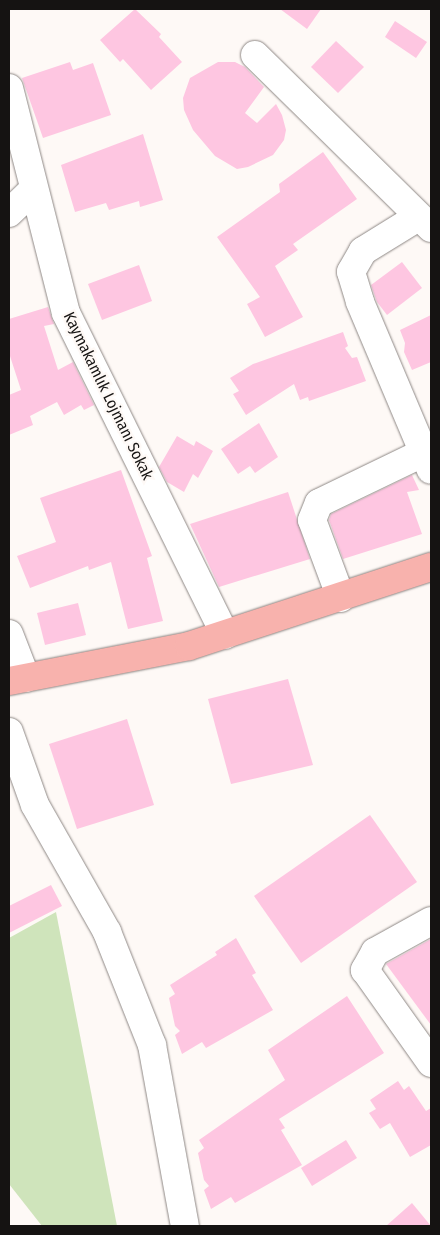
<!DOCTYPE html>
<meta charset="utf-8">
<style>
body{margin:0}
#map{position:relative;width:440px;height:1235px;overflow:hidden;background:#fef9f6;font-family:"Fira Sans Condensed",sans-serif}
div>[style]{position:absolute}
.green>*{inset:0;background:#cfe4bb}
.building>*{inset:0;background:#fec6e1}
.roads{filter:drop-shadow(0 0 1px #8e8885) drop-shadow(0 0 1px #8e8885)}
.minor>*{height:28px;margin:-14px;padding:0 14px;transform-origin:14px;border-radius:14px;background:#fff}
.major>*{height:28px;margin:-14px;padding:0 14px;transform-origin:14px;border-radius:14px;background:#f8b2ad}
span{translate:-50% -50%;white-space:nowrap;text-align:center;line-height:1.15;-webkit-text-stroke:4.5px #fef9f6;paint-order:stroke}
.street-label{font-size:16px;color:#151312}
.frame{position:absolute;inset:0;border:10px solid #151312;pointer-events:none}
</style>
<div id="map">
<div class="green">
<i style="clip-path:polygon(56px 912px,117px 1226px,42px 1226px,9px 1184px,9px 938px)"></i>
</div>
<div class="building">
<i style="clip-path:polygon(135px 9px,161px 34px,159px 37px,182px 62px,151px 90px,123px 59px,120px 62px,100px 40px)"></i>
<i style="clip-path:polygon(280px 9px,321px 9px,307px 29px)"></i>
<i style="clip-path:polygon(395px 21px,427px 42px,416px 58px,385px 37px)"></i>
<i style="clip-path:polygon(336px 41px,364px 67px,338px 93px,311px 67px)"></i>
<i style="clip-path:polygon(70px 62px,73px 70px,93px 63px,111px 115px,43px 138px,22px 78px)"></i>
<i style="clip-path:polygon(218px 62px,235px 62px,245px 67px,264px 87px,245px 113px,257px 123px,276px 104px,282px 115px,286px 130px,284px 140px,273px 155px,248px 167px,237px 169px,215px 156px,193px 130px,184px 110px,183px 98px,190px 78px)"></i>
<i style="clip-path:polygon(143px 134px,163px 200px,140px 207px,139px 201px,109px 210px,106px 203px,75px 212px,61px 165px)"></i>
<i style="clip-path:polygon(323px 152px,357px 199px,293px 244px,298px 250px,275px 266px,303px 317px,265px 337px,247px 304px,260px 297px,217px 237px,280px 192px,279px 184px)"></i>
<i style="clip-path:polygon(402px 262px,422px 288px,387px 315px,377px 302px,371px 285px)"></i>
<i style="clip-path:polygon(139px 265px,152px 301px,102px 320px,88px 284px)"></i>
<i style="clip-path:polygon(48px 307px,54px 324px,44px 326px,58px 370px,73px 362px,94px 405px,84px 410px,81px 405px,64px 415px,57px 402px,30px 416px,33px 425px,9px 435px,9px 395px,21px 390px,9px 353px,9px 319px)"></i>
<i style="clip-path:polygon(431px 315px,431px 362px,412px 370px,404px 352px,405px 343px,400px 330px)"></i>
<i style="clip-path:polygon(343px 332px,348px 346px,345px 348px,352px 358px,357px 357px,366px 381px,309px 401px,308px 397px,300px 400px,294px 384px,246px 415px,233px 394px,239px 391px,230px 378px,253px 364px)"></i>
<i style="clip-path:polygon(259px 423px,278px 457px,255px 473px,250px 466px,238px 474px,221px 449px)"></i>
<i style="clip-path:polygon(177px 436px,194px 446px,196px 441px,213px 451px,198px 478px,193px 474px,184px 492px,167px 482px,159px 467px)"></i>
<i style="clip-path:polygon(121px 470px,152px 556px,147px 558px,163px 621px,128px 629px,111px 562px,89px 570px,88px 566px,30px 588px,17px 556px,56px 542px,40px 498px)"></i>
<i style="clip-path:polygon(412px 475px,419px 490px,407px 492px,422px 534px,343px 559px,329px 520px,331px 514px)"></i>
<i style="clip-path:polygon(288px 492px,310px 559px,219px 587px,190px 524px)"></i>
<i style="clip-path:polygon(78px 603px,86px 635px,45px 645px,37px 613px)"></i>
<i style="clip-path:polygon(288px 679px,313px 765px,231px 784px,208px 699px)"></i>
<i style="clip-path:polygon(127px 719px,154px 805px,77px 829px,49px 744px)"></i>
<i style="clip-path:polygon(370px 815px,417px 882px,301px 963px,254px 896px)"></i>
<i style="clip-path:polygon(51px 885px,62px 906px,9px 933px,9px 906px)"></i>
<i style="clip-path:polygon(236px 938px,256px 973px,252px 975px,273px 1010px,206px 1048px,202px 1042px,182px 1054px,175px 1035px,180px 1031px,175px 1026px,169px 998px,175px 994px,170px 985px,217px 955px,215px 952px)"></i>
<i style="clip-path:polygon(431px 939px,431px 1025px,386px 964px)"></i>
<i style="clip-path:polygon(347px 996px,384px 1053px,279px 1119px,285px 1128px,281px 1130px,302px 1165px,235px 1203px,231px 1197px,211px 1209px,204px 1190px,209px 1186px,204px 1180px,198px 1153px,204px 1148px,199px 1140px,285px 1080px,268px 1050px)"></i>
<i style="clip-path:polygon(398px 1081px,404px 1090px,409px 1086px,426px 1111px,431px 1108px,431px 1145px,410px 1157px,390px 1123px,380px 1129px,369px 1113px,376px 1109px,370px 1100px)"></i>
<i style="clip-path:polygon(346px 1140px,357px 1158px,312px 1186px,301px 1168px)"></i>
<i style="clip-path:polygon(412px 1203px,431px 1226px,386px 1226px)"></i>
</div>
<div class="roads">
<div class="minor">
<i style="left:255px;top:55px;width:247px;rotate:44.5deg"></i>
<i style="left:9px;top:88px;width:232px;rotate:75.8deg"></i>
<i style="left:66px;top:313px;width:359px;rotate:63.7deg"></i>
<i style="left:9px;top:213px;width:33px;rotate:-44deg"></i>
<i style="left:418px;top:217px;width:65px;rotate:148.3deg"></i>
<i style="left:363px;top:251px;width:24px;rotate:120deg"></i>
<i style="left:351px;top:272px;width:31px;rotate:73deg"></i>
<i style="left:360px;top:302px;width:182px;rotate:67.1deg"></i>
<i style="left:341px;top:598px;width:83px;rotate:-110.4deg"></i>
<i style="left:312px;top:520px;width:18px;rotate:-68deg"></i>
<i style="left:319px;top:503px;width:124px;rotate:-25.7deg"></i>
<i style="left:9px;top:634px;width:47px;rotate:68.9deg"></i>
<i style="left:9px;top:732px;width:77px;rotate:70.4deg"></i>
<i style="left:35px;top:805px;width:146px;rotate:60.4deg"></i>
<i style="left:107px;top:932px;width:122px;rotate:68.3deg"></i>
<i style="left:152px;top:1045px;width:184px;rotate:79.7deg"></i>
<i style="left:431px;top:921px;width:64px;rotate:151deg"></i>
<i style="left:375px;top:952px;width:21px;rotate:119deg"></i>
<i style="left:365px;top:970px;width:114px;rotate:54.6deg"></i>
</div>
<div class="major">
<i style="left:9px;top:681px;width:183px;rotate:-11deg"></i>
<i style="left:189px;top:646px;width:255px;rotate:-18.1deg"></i>
</div>
</div>
<div class="street-label">
<span style="left:108px;top:396px;rotate:64deg">Kaymakamlık Lojmanı Sokak</span>
</div>
<div class="frame"></div>
</div>
